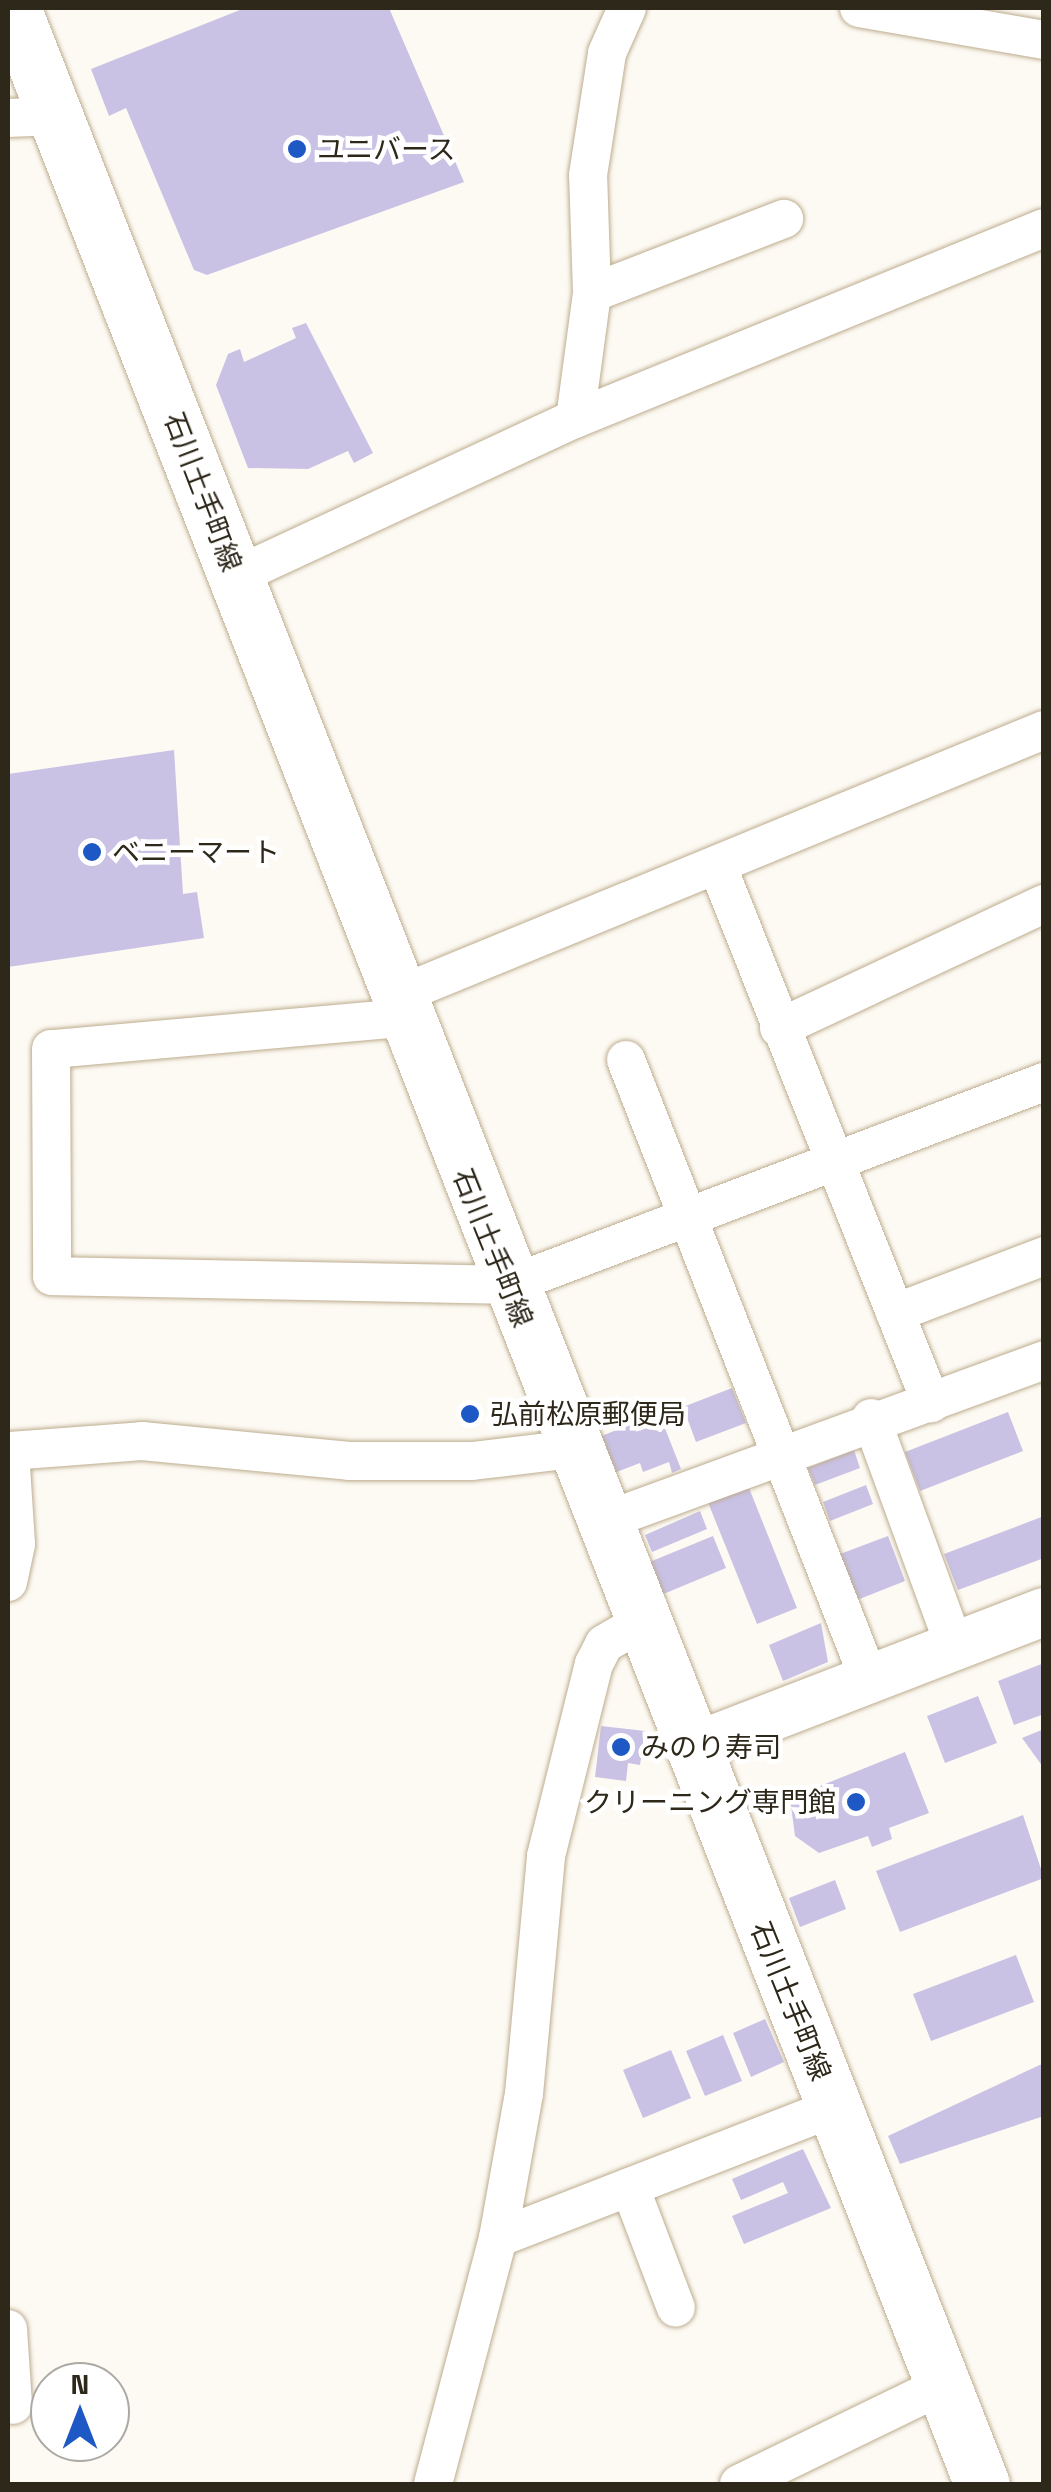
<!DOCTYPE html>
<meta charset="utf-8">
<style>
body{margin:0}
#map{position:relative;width:1051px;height:2492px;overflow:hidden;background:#fdfaf3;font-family:"Space Grotesk","Noto Sans JP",sans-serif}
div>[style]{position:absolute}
.building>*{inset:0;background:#c9c2e5}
.roads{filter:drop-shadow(0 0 2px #bdac8e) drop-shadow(0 0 2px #bdac8e)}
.minor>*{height:38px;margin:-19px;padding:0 19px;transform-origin:19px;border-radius:19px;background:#fff}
.tertiary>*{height:48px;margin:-24px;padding:0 24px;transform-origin:24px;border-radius:24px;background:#fff}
.secondary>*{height:55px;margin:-27.5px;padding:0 27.5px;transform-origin:27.5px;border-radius:27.5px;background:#fff}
.dots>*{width:28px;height:28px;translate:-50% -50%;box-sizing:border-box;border:5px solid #fff;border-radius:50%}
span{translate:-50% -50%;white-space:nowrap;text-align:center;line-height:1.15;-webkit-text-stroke:9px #fff;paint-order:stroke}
.poi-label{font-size:28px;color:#2e281b}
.left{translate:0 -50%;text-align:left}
.right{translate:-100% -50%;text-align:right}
.street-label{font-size:28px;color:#2e281b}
.frame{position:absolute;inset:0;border:10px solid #2e281b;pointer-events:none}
.north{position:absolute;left:30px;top:2362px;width:100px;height:100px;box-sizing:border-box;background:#fff;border:2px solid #aba9a4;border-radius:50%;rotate:0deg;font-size:28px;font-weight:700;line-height:40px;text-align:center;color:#2e281b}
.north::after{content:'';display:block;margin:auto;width:35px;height:45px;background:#1e58c4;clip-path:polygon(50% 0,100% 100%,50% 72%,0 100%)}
</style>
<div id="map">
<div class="building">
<i style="clip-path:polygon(245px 8px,389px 8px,464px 182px,207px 275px,194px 270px,126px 108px,109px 116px,91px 69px)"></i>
<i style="clip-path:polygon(306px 323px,373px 453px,354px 463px,348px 451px,308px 469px,248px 468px,216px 385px,228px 354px,240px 349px,244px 362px,296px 338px,292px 328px)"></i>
<i style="clip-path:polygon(174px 750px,183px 894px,197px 892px,204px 938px,8px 967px,8px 774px)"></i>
<i style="clip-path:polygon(732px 1388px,746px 1423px,696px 1442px,683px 1407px)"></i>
<i style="clip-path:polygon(1008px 1412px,1023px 1451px,920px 1491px,905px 1452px)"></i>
<i style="clip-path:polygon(659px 1413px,681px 1469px,672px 1473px,669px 1462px,643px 1472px,640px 1463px,614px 1473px,599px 1437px)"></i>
<i style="clip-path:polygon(854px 1450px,860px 1468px,815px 1485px,808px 1468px)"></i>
<i style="clip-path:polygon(747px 1483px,797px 1608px,757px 1624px,707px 1500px)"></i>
<i style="clip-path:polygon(866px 1485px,873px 1504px,830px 1521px,823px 1502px)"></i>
<i style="clip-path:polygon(700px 1511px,707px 1529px,652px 1552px,645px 1535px)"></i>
<i style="clip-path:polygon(1044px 1516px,1044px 1558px,958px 1590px,944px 1554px)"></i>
<i style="clip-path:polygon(713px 1536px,726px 1568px,661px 1595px,647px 1563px)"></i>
<i style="clip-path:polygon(888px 1536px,905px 1581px,857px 1600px,840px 1554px)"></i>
<i style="clip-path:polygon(821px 1623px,828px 1662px,783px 1681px,769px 1645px)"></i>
<i style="clip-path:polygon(1044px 1663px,1044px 1714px,1014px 1725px,998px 1681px)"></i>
<i style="clip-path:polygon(978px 1696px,997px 1743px,945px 1763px,927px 1716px)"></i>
<i style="clip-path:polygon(601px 1726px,645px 1731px,640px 1765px,628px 1763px,626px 1781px,595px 1777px)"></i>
<i style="clip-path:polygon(1044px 1729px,1044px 1767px,1043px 1767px,1022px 1738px)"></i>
<i style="clip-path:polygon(905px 1752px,929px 1813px,889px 1828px,892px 1839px,872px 1847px,868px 1836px,819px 1853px,795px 1836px,790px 1798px)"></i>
<i style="clip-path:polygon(1023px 1815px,1044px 1878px,900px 1932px,876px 1871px)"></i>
<i style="clip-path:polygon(835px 1880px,846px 1909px,800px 1927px,789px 1898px)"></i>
<i style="clip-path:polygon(1016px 1955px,1034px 2002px,931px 2041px,913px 1994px)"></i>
<i style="clip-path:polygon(765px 2019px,784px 2062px,751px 2077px,733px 2033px)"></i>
<i style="clip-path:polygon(723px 2035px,742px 2081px,705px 2096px,686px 2051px)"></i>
<i style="clip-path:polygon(671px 2050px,691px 2098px,643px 2118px,623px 2070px)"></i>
<i style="clip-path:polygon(1044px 2063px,1044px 2116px,900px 2164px,888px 2136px)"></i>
<i style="clip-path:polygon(803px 2149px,831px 2208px,744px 2244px,732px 2216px,788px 2193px,783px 2182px,741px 2200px,732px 2179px)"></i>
</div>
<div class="roads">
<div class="minor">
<i style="left:859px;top:8px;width:188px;rotate:9.8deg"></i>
<i style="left:8px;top:118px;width:48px;rotate:-2.4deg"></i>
<i style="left:592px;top:293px;width:206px;rotate:-21.1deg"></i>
<i style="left:575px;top:419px;width:506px;rotate:-22.16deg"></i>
<i style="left:236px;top:576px;width:374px;rotate:-24.9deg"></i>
<i style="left:575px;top:419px;width:127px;rotate:-82.3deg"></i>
<i style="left:592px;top:293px;width:118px;rotate:-91.9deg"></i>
<i style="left:588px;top:175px;width:123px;rotate:-81.1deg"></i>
<i style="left:607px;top:53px;width:49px;rotate:-66deg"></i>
<i style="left:719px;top:870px;width:574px;rotate:68.31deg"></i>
<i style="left:394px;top:997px;width:703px;rotate:-22.33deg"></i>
<i style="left:401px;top:1018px;width:351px;rotate:174.9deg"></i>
<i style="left:51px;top:1049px;width:227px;rotate:89.7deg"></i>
<i style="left:52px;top:1276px;width:457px;rotate:1.1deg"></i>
<i style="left:509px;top:1285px;width:572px;rotate:-20.78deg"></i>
<i style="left:779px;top:1028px;width:293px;rotate:-25.1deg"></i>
<i style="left:626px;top:1060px;width:665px;rotate:68.57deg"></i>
<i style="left:895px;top:1313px;width:160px;rotate:-20.9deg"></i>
<i style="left:871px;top:1418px;width:244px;rotate:69.9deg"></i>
<i style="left:602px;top:1522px;width:471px;rotate:-20.1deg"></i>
<i style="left:8px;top:1582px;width:39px;rotate:-78deg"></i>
<i style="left:16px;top:1544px;width:93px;rotate:-93.7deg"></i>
<i style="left:10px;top:1451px;width:132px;rotate:-4.3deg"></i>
<i style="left:142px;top:1441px;width:208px;rotate:5.5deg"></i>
<i style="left:349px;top:1461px;width:123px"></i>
<i style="left:472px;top:1461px;width:102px;rotate:-6.8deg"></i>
<i style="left:630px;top:2187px;width:129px;rotate:69.2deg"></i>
<i style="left:498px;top:2238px;width:359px;rotate:-21.2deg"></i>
<i style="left:8px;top:2329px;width:76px;rotate:86.2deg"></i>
<i style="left:433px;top:2484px;width:254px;rotate:-75.2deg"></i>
<i style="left:498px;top:2238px;width:146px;rotate:-79.8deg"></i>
<i style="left:524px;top:2094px;width:239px;rotate:-84.7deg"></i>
<i style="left:546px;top:1856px;width:198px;rotate:-76deg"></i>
<i style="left:594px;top:1664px;width:22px;rotate:-63deg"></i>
<i style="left:604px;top:1644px;width:44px;rotate:-30.1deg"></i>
<i style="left:739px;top:2484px;width:227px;rotate:-25.9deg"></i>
</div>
<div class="tertiary">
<i style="left:691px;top:1748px;width:378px;rotate:-21.1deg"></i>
</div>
<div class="secondary">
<i style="left:13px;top:8px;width:2659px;rotate:68.63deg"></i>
</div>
</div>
<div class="dots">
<i style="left:297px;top:149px;background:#1e58c4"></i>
<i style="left:92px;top:852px;background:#1e58c4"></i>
<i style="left:470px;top:1414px;background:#1e58c4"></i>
<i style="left:621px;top:1747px;background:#1e58c4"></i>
<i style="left:856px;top:1802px;background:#1e58c4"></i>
</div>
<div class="poi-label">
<span class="left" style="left:317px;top:149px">ユニバース</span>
<span class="left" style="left:112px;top:852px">ベニーマート</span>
<span class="left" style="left:490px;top:1414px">弘前松原郵便局</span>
<span class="left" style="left:641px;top:1747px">みのり寿司</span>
<span class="right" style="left:836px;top:1802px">クリーニング専門館</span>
</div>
<div class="street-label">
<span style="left:203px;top:492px;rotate:69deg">石川土手町線</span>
<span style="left:493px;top:1248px;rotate:68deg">石川土手町線</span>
<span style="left:791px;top:2001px;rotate:68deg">石川土手町線</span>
</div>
<div class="frame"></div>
<div class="north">N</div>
</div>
